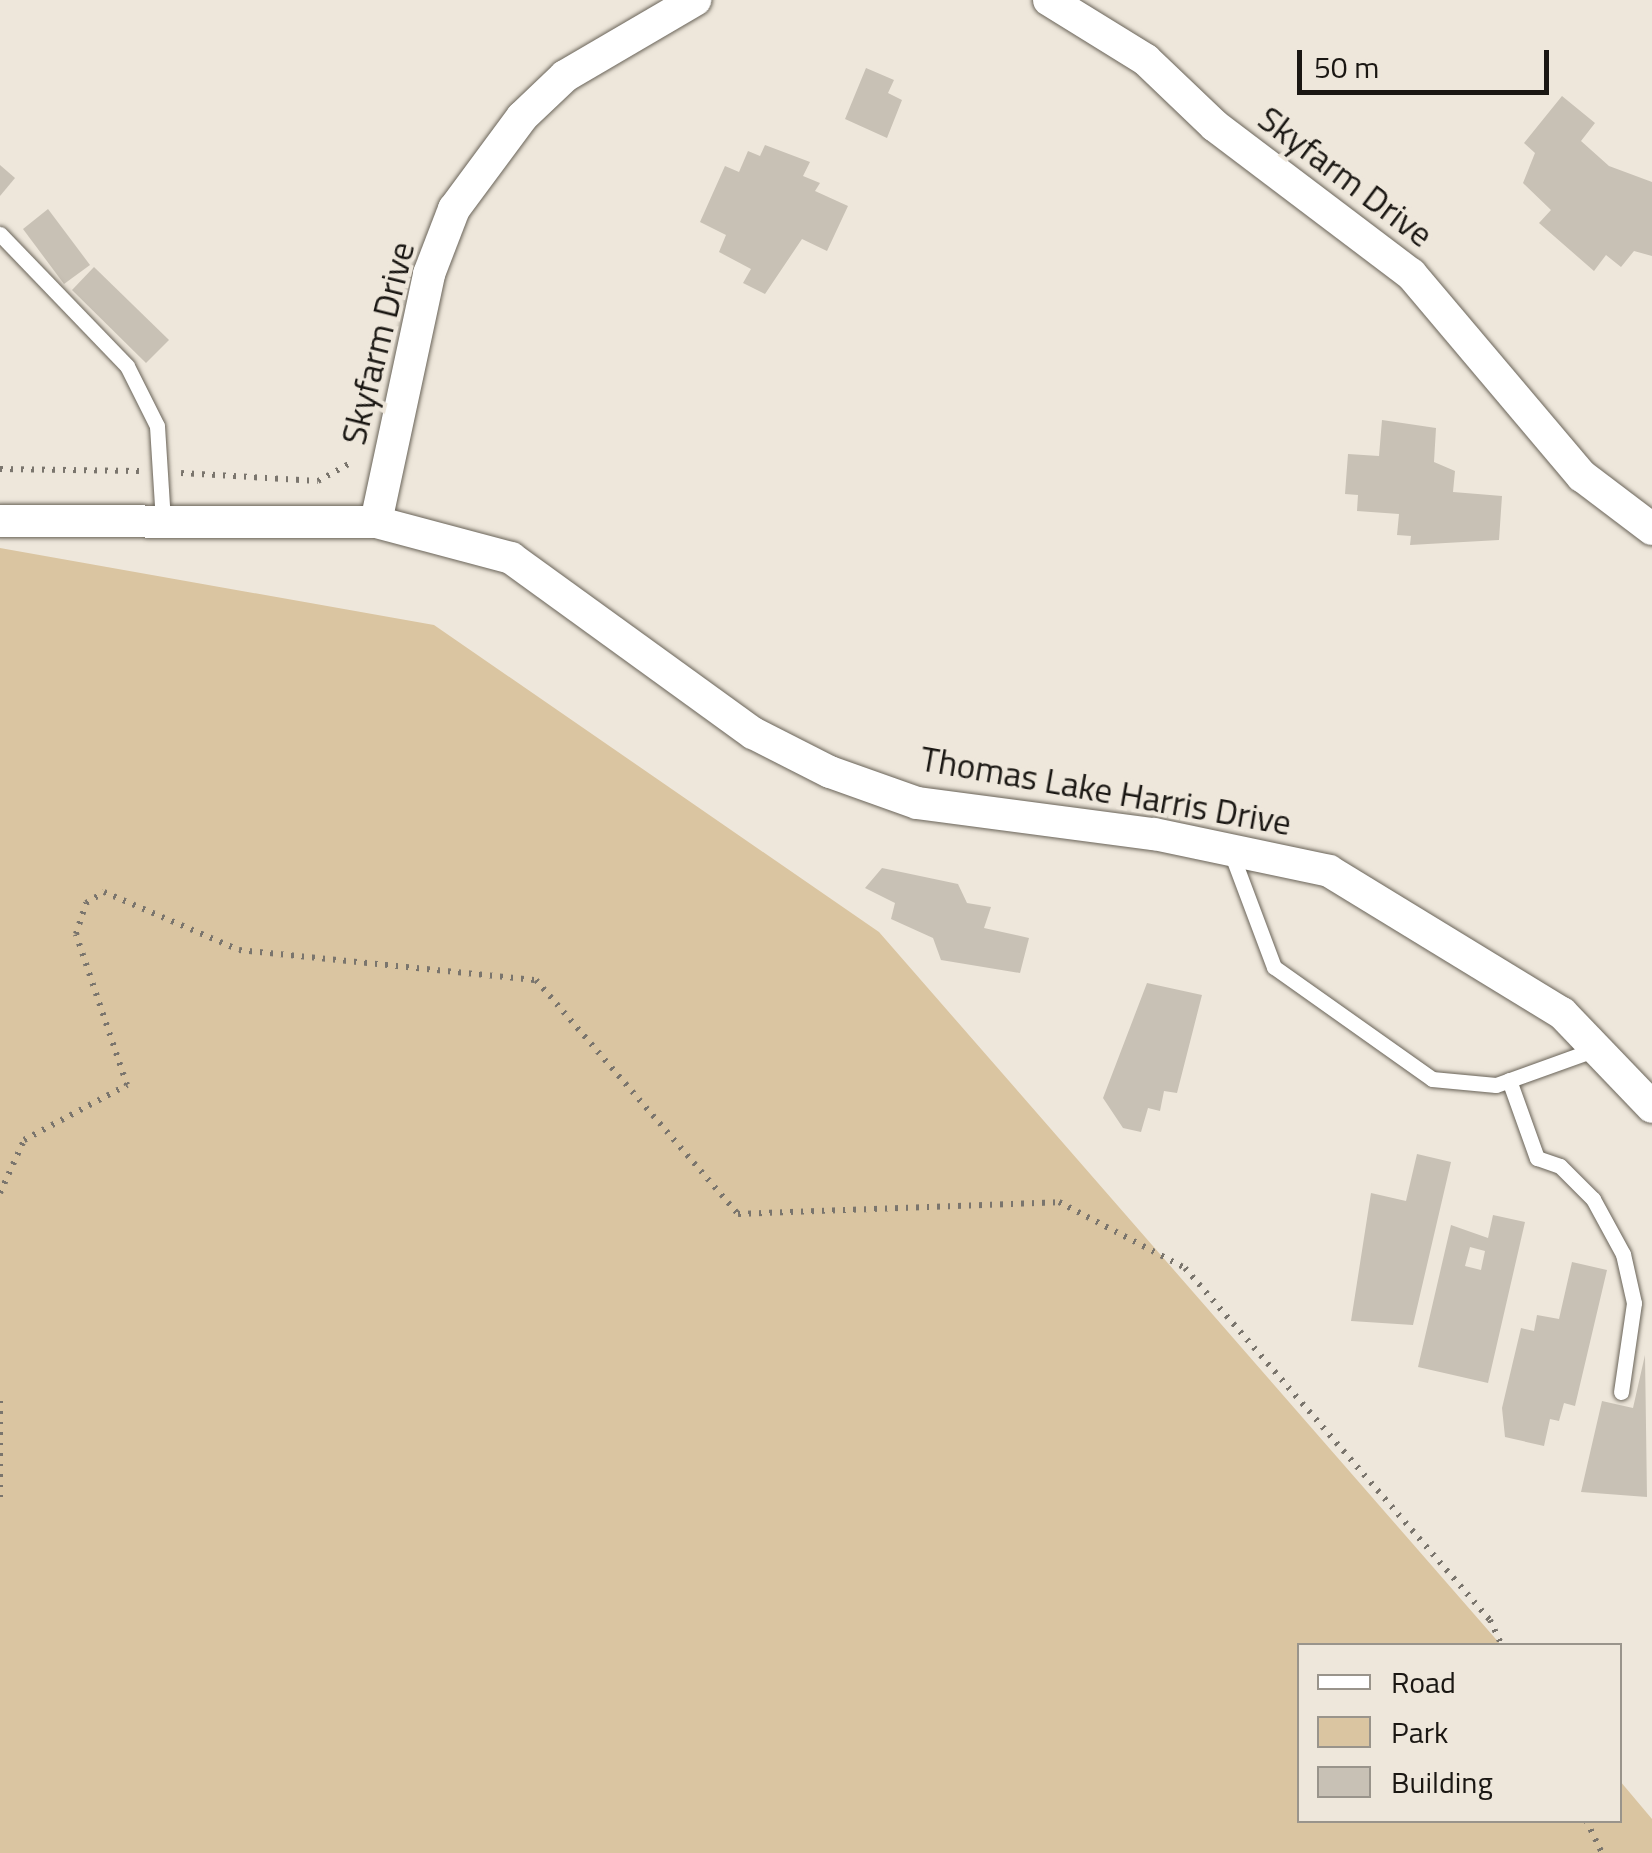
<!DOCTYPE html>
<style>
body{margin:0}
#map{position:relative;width:1652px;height:1853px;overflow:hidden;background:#eee7db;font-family:"Titillium Web",sans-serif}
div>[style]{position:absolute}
.green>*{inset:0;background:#dac5a1}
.building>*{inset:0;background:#c8c1b5}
.path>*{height:6px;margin-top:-3px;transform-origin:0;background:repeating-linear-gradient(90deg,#7a756d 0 2.5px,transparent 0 10.5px)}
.roads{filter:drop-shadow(0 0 2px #696358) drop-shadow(0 0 2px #696358)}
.lane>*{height:15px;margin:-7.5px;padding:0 7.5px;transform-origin:7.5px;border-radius:7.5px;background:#fff}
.street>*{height:32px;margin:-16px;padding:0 16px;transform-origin:16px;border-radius:16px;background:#fff}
span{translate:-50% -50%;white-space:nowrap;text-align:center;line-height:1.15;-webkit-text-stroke:8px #eee7db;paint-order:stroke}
.street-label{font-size:35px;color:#1a1713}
.legend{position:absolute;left:1297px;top:1643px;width:325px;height:180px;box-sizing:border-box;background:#eee7db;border:2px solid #99948b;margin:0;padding:12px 18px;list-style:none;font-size:30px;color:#1a1713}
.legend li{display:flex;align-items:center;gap:20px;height:50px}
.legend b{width:50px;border:2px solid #99948b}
.scale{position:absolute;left:1297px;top:50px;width:252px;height:45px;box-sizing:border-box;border:5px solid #1a1713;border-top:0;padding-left:12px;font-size:30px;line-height:35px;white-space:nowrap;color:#1a1713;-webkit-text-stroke:8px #eee7db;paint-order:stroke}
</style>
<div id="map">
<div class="green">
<i style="clip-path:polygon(0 548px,434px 625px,879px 932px,1501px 1645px,1300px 1646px,1300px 1820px,1620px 1820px,1620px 1781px,1652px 1819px,1652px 1853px,0 1853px)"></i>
</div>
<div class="building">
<i style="clip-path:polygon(866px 68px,894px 80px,888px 93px,902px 100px,887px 138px,845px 119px)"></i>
<i style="clip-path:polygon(1562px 96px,1595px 123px,1581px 141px,1609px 166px,1652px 182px,1652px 256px,1634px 251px,1621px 267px,1606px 255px,1594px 271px,1539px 223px,1551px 210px,1523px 183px,1535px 153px,1524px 143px)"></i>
<i style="clip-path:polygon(765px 145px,810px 162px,803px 176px,820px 183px,815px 191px,848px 206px,827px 251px,802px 239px,765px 294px,743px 283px,751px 269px,719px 252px,726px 235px,700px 222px,725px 166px,739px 172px,748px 151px,760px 156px)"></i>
<i style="clip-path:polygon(0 165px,15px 178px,0 196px)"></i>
<i style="clip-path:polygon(48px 209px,90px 265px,64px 284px,23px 229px)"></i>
<i style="clip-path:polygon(94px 267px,169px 340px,146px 363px,72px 290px)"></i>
<i style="clip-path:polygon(1382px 420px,1436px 428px,1434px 462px,1455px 471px,1453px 492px,1502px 496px,1499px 540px,1410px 545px,1411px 536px,1397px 535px,1399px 514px,1357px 511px,1358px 495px,1345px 494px,1348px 454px,1379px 456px)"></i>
<i style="clip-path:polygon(882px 868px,958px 884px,967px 903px,991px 907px,984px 928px,1029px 938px,1020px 973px,941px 960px,933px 938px,891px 919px,895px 903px,865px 888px)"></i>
<i style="clip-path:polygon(1147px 983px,1202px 995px,1177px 1093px,1164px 1091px,1160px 1111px,1148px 1108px,1141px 1132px,1123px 1128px,1103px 1098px)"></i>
<i style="clip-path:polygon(1417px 1154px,1451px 1162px,1413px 1325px,1351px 1321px,1371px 1193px,1406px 1201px)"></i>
<i style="clip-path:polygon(evenodd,1493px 1215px,1525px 1222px,1488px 1383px,1418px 1367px,1451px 1225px,1488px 1238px,1493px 1215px,1470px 1247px,1485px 1251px,1481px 1270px,1465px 1266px,1470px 1247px)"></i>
<i style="clip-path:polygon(1572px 1262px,1607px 1270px,1575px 1406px,1564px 1403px,1559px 1421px,1550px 1419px,1544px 1446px,1505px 1437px,1502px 1408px,1521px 1328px,1534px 1331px,1537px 1315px,1559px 1319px)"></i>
<i style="clip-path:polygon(1645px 1355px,1647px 1497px,1581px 1492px,1602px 1401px,1633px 1408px)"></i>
</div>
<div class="path">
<i style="left:0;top:469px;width:139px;rotate:0.8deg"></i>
<i style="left:181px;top:473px;width:137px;rotate:3.3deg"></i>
<i style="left:318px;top:481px;width:41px;rotate:-29.1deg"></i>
<i style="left:0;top:1193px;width:58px;rotate:-65.6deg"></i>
<i style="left:24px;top:1140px;width:117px;rotate:-28.1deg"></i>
<i style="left:127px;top:1085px;width:159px;rotate:-108.7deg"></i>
<i style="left:76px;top:934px;width:33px;rotate:-72deg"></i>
<i style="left:86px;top:903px;width:21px;rotate:-31deg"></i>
<i style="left:104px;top:892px;width:147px;rotate:23.2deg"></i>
<i style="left:239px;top:950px;width:299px;rotate:5.8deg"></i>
<i style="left:536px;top:980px;width:309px;rotate:49.2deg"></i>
<i style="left:738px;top:1214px;width:321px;rotate:-2.1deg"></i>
<i style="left:1059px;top:1202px;width:142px;rotate:27.6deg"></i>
<i style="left:1185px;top:1268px;width:466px;rotate:49.1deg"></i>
<i style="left:1490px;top:1620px;width:29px;rotate:65deg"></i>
<i style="left:0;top:1401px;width:96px;rotate:90deg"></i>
<i style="left:1586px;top:1820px;width:37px;rotate:64deg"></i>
</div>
<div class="roads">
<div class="lane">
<i style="left:0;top:234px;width:183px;rotate:46.1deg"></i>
<i style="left:127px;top:366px;width:67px;rotate:63.4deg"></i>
<i style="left:157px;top:426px;width:96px;rotate:86.4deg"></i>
<i style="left:1230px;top:850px;width:125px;rotate:69.4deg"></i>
<i style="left:1274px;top:967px;width:194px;rotate:35.3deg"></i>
<i style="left:1432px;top:1079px;width:64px;rotate:5.4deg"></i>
<i style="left:1496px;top:1085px;width:106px;rotate:-19.8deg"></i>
<i style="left:1509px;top:1080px;width:83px;rotate:70.3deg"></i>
<i style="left:1537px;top:1158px;width:24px;rotate:19deg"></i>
<i style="left:1560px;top:1166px;width:47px;rotate:45deg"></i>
<i style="left:1593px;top:1199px;width:63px;rotate:61.4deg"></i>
<i style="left:1623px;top:1254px;width:50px;rotate:77.3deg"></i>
<i style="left:1634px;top:1303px;width:90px;rotate:98.3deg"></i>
</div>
<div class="street">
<i style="left:1049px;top:0;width:114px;rotate:31.7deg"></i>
<i style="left:1146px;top:60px;width:95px;rotate:43.7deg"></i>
<i style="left:1215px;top:126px;width:246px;rotate:37.1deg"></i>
<i style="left:1411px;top:274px;width:265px;rotate:49.8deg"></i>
<i style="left:1582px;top:476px;width:88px;rotate:37.1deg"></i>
<i style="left:0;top:521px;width:376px;rotate:0.2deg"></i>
<i style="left:376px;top:522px;width:140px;rotate:14.9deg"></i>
<i style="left:511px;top:558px;width:299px;rotate:35.9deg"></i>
<i style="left:753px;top:733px;width:86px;rotate:26.9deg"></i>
<i style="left:830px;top:772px;width:92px;rotate:19.6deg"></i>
<i style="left:917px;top:803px;width:239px;rotate:7.5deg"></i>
<i style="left:1154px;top:834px;width:179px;rotate:11.9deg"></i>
<i style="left:1329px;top:871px;width:273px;rotate:31.4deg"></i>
<i style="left:1562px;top:1013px;width:130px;rotate:46.2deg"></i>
<i style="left:376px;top:522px;width:254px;rotate:-77.9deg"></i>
<i style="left:429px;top:274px;width:70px;rotate:-69deg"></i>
<i style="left:454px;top:209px;width:114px;rotate:-53.5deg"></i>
<i style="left:522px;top:117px;width:59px;rotate:-43.6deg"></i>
<i style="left:565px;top:76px;width:151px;rotate:-30.3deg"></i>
</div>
</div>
<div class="street-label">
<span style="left:1346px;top:176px;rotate:37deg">Skyfarm Drive</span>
<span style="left:377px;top:343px;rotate:-76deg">Skyfarm Drive</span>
<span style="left:1106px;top:790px;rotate:10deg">Thomas Lake Harris Drive</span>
</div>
<ul class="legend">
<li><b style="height:12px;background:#fff"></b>Road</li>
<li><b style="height:28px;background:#dac5a1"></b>Park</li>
<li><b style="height:28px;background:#c8c1b5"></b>Building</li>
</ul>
<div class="scale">50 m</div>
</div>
